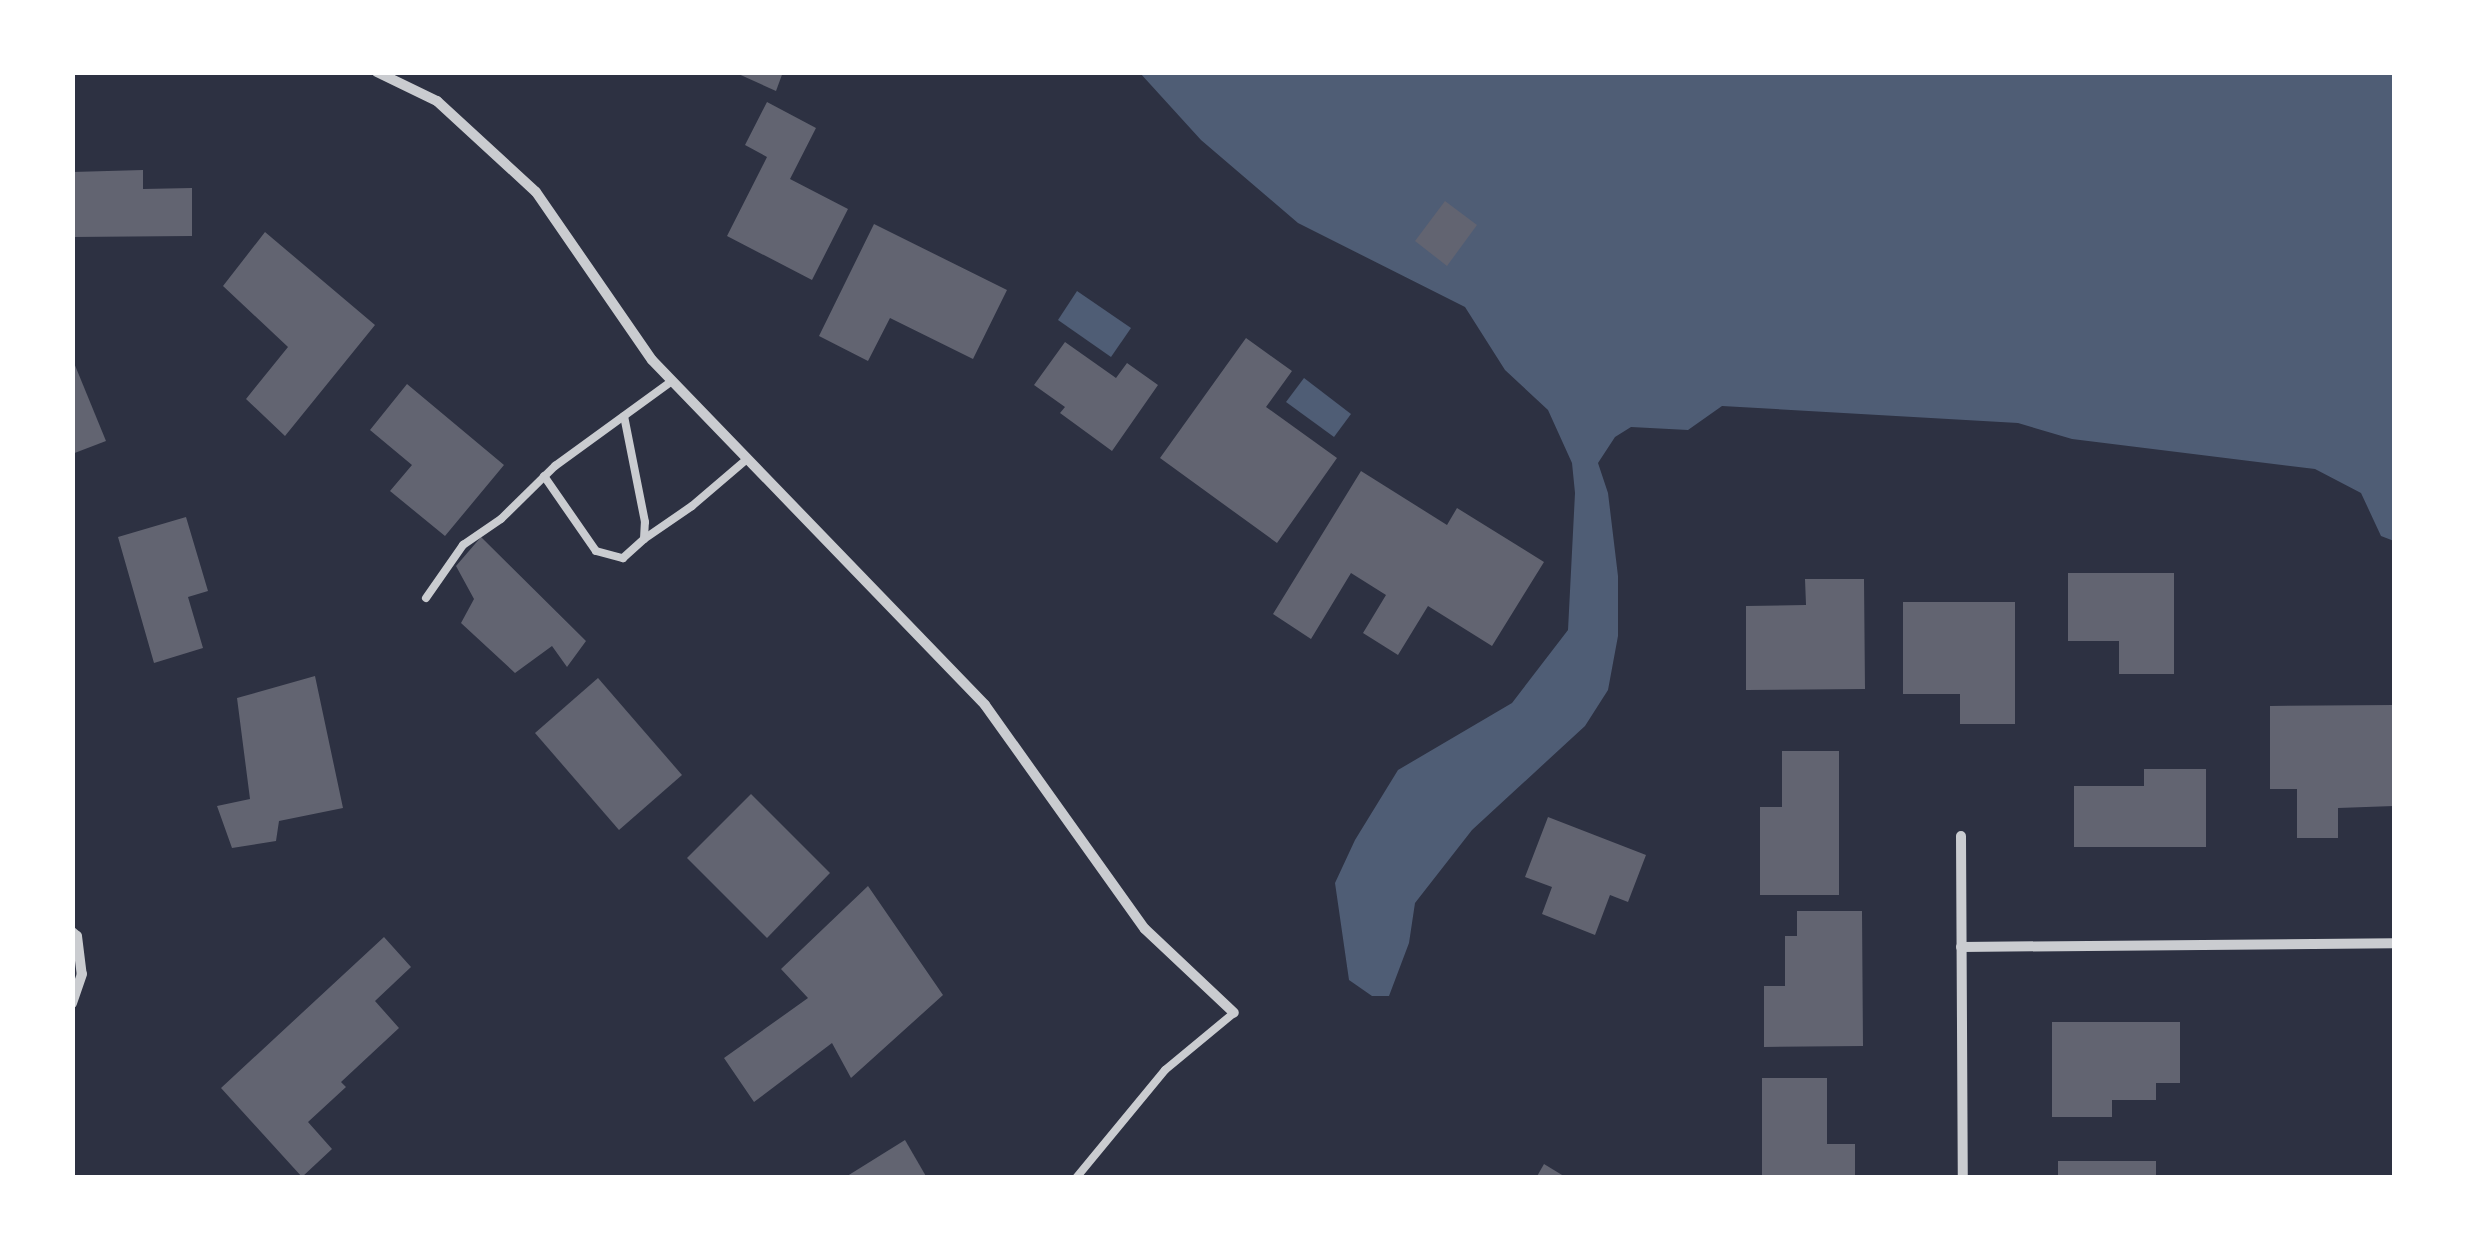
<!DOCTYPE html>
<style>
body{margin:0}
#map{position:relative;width:2467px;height:1250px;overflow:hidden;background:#2d3142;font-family:"DejaVu Sans",sans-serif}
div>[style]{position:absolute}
.water>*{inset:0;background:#4f5d75}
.building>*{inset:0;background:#626471}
.service>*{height:8px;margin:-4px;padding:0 4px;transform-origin:4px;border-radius:4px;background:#caccd0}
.minor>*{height:10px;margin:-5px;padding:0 5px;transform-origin:5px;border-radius:5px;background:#caccd0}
span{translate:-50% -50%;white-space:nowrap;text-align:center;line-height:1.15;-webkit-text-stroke:8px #fff;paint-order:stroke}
.frame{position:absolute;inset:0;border:75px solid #fff;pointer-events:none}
</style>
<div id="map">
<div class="water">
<i style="clip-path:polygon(1140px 73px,2394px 73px,2394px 541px,2381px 536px,2361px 493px,2315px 469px,2072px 439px,2018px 423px,1722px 406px,1688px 430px,1631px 427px,1615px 437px,1598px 463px,1608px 493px,1618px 576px,1618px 636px,1608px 690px,1585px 726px,1472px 830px,1415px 903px,1409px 943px,1389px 996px,1372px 996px,1349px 980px,1335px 883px,1355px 840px,1398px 770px,1512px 703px,1568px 630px,1575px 493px,1572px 463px,1548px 410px,1505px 370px,1465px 307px,1298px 223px,1201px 140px)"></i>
<i style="clip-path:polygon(1077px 291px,1131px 328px,1111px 357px,1058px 320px)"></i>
<i style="clip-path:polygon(1304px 378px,1351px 414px,1334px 437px,1286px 402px)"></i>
</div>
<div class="building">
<i style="clip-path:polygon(734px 72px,783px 72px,776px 91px)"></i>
<i style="clip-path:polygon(767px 102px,816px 128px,790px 179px,848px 209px,812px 280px,727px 236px,767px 157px,745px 145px)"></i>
<i style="clip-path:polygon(143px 170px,143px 189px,192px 188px,192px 236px,72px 237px,72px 172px)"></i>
<i style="clip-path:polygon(1445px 201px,1477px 225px,1447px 266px,1415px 241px)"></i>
<i style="clip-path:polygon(874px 224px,1007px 290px,973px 359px,890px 318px,868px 361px,819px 336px)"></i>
<i style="clip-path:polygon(265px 232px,375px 325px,285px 436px,246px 399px,288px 347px,223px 286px)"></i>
<i style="clip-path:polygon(1246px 338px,1292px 371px,1266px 407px,1337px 458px,1277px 543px,1160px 458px)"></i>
<i style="clip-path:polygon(1065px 342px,1116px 378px,1127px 363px,1158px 385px,1112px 451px,1060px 413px,1065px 407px,1034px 385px)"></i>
<i style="clip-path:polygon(72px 358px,106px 441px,72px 454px)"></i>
<i style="clip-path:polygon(407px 384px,504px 465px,445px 536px,390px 491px,412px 465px,370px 430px)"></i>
<i style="clip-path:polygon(1361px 471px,1447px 525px,1457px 508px,1544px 562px,1492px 646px,1428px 606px,1398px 655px,1363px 633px,1386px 595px,1351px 573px,1311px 639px,1273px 614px)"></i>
<i style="clip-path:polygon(186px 517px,208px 591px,188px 597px,203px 648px,154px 663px,118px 537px)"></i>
<i style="clip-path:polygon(481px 537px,586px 641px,567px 667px,552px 646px,515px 673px,461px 623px,474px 599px,456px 566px)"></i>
<i style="clip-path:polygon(2068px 573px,2174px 573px,2174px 674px,2119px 674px,2119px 641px,2068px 641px)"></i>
<i style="clip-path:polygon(1805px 579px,1864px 579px,1865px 689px,1746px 690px,1746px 606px,1806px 605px)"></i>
<i style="clip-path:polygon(1903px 602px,2015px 602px,2015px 724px,1960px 724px,1960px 694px,1903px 694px)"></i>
<i style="clip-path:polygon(315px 676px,343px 808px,279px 821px,276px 841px,232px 848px,217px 806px,250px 799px,237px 698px)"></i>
<i style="clip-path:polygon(598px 678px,682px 775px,619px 830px,535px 733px)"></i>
<i style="clip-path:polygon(2394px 705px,2394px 806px,2338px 808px,2338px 838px,2297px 838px,2297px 789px,2270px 789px,2270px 706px)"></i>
<i style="clip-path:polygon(1782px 751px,1839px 751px,1839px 895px,1760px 895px,1760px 807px,1782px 807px)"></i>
<i style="clip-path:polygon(2144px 769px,2206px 769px,2206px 847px,2074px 847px,2074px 786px,2144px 786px)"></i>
<i style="clip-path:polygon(751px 794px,830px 873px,767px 938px,687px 858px)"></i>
<i style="clip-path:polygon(1548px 817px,1646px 855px,1628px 902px,1610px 895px,1595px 935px,1542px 914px,1552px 887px,1525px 877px)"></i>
<i style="clip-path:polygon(868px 886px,943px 995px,851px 1078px,832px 1043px,754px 1102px,724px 1058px,808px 998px,781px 969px)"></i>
<i style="clip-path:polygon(1797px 911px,1862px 911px,1863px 1046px,1764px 1047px,1764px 986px,1785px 986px,1785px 936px,1797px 936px)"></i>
<i style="clip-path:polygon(384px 937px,411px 967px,375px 1001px,399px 1028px,341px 1082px,346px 1087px,308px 1122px,332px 1149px,302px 1177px,221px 1088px)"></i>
<i style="clip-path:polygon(2052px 1022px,2180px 1022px,2180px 1083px,2156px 1083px,2156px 1100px,2112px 1100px,2112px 1117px,2052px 1117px)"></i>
<i style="clip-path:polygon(1762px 1078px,1827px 1078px,1827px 1144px,1855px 1144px,1855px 1178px,1762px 1178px)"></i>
<i style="clip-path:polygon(905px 1140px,927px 1178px,844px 1178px)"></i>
<i style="clip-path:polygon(2058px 1161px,2156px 1161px,2156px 1178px,2058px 1178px)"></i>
<i style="clip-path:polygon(1544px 1164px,1567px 1178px,1536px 1178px)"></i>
</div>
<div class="service">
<i style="left:544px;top:476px;width:91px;rotate:55.3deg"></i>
<i style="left:596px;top:551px;width:28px;rotate:15deg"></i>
<i style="left:623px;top:558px;width:28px;rotate:-42deg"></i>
<i style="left:644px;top:539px;width:17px;rotate:-87deg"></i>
<i style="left:645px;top:522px;width:108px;rotate:-101.2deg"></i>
<i style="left:644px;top:539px;width:58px;rotate:-34.5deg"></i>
<i style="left:692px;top:506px;width:72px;rotate:-40.5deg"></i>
<i style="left:426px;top:598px;width:65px;rotate:-55.1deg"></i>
<i style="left:463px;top:545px;width:46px;rotate:-34.4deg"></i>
<i style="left:501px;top:519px;width:76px;rotate:-44.5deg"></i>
<i style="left:555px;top:466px;width:145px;rotate:-36deg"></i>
<i style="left:1076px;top:1178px;width:140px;rotate:-50.5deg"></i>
<i style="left:1165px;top:1070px;width:89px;rotate:-39.6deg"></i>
</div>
<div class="minor">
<i style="left:377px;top:72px;width:67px;rotate:25.8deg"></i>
<i style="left:437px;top:101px;width:134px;rotate:42.6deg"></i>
<i style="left:536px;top:192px;width:204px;rotate:55.4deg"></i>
<i style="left:652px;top:360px;width:479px;rotate:46deg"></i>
<i style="left:985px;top:705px;width:275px;rotate:54.5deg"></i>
<i style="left:1145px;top:929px;width:122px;rotate:43.3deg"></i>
<i style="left:1961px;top:836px;width:342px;rotate:89.7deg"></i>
<i style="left:72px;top:932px;width:6px;rotate:39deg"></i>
<i style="left:77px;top:936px;width:38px;rotate:83deg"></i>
<i style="left:82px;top:974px;width:31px;rotate:109deg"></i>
<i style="left:1961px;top:947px;width:433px;rotate:-0.5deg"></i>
</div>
<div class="frame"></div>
</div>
